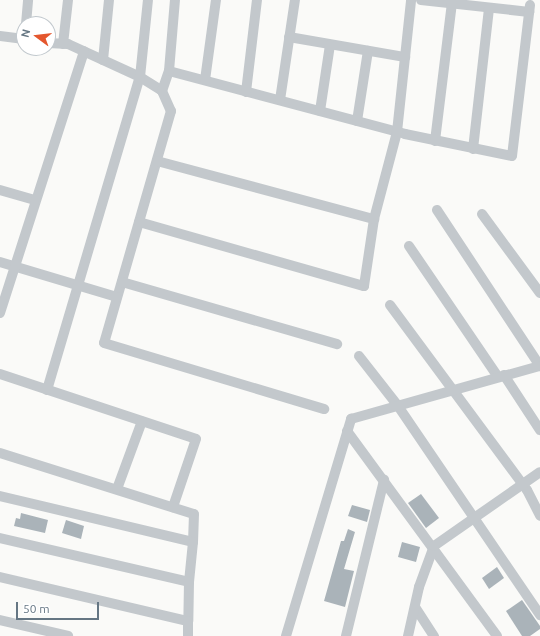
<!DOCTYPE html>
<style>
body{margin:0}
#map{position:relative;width:540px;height:636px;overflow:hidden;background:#fafaf8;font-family:Ubuntu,sans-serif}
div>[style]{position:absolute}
.building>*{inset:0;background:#aab3b9}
.minor>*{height:10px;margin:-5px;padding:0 5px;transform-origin:5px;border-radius:5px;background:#c3c8cc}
span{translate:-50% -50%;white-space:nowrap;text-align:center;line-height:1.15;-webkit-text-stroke:4px #fff;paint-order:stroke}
.north{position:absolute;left:16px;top:16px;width:40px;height:40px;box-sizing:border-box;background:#fff;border:1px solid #c1c8cd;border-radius:50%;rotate:285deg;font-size:11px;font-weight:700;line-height:16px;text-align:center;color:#657683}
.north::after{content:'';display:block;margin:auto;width:14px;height:18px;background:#e4572e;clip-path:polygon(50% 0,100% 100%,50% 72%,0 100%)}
.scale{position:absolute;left:16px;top:602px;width:83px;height:18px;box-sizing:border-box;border:2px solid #657683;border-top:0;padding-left:5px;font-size:12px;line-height:14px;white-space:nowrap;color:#657683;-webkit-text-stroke:3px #fff;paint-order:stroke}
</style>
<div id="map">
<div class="building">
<i style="clip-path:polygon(421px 494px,439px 518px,426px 528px,408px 503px)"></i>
<i style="clip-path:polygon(352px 505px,370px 510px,367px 522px,348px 516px)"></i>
<i style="clip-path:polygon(21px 513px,48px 520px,45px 533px,14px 526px,16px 518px,20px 519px)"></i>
<i style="clip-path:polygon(66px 520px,84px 526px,81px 539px,62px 533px)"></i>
<i style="clip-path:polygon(348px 529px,355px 532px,344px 569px,354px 571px,345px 607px,324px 601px,341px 541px,344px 541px)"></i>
<i style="clip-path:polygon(402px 542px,420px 547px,416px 562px,398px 557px)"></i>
<i style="clip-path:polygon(497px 567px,504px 578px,489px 589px,482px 578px)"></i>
<i style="clip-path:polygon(522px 600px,540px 626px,540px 629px,530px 636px,522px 636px,506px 611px)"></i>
</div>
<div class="minor">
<i style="left:421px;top:0;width:109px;rotate:6.3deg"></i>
<i style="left:26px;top:24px;width:24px;rotate:-85deg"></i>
<i style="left:0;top:36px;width:24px;rotate:7deg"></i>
<i style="left:289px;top:37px;width:118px;rotate:9.8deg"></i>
<i style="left:48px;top:43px;width:20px;rotate:3deg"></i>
<i style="left:68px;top:44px;width:79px;rotate:24.6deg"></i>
<i style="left:140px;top:77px;width:26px;rotate:32deg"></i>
<i style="left:162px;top:91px;width:22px;rotate:66deg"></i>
<i style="left:171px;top:111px;width:241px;rotate:106.1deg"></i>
<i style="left:104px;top:343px;width:230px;rotate:16.7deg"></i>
<i style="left:63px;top:44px;width:44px;rotate:-83.5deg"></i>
<i style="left:103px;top:60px;width:60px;rotate:-84.3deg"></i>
<i style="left:169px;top:71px;width:244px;rotate:14.9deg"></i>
<i style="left:405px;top:134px;width:109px;rotate:11.6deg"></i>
<i style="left:512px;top:156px;width:152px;rotate:-83.2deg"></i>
<i style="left:205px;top:80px;width:81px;rotate:-82.2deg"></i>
<i style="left:162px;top:91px;width:21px;rotate:-71deg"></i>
<i style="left:169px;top:71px;width:71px;rotate:-85.2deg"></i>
<i style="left:246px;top:92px;width:93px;rotate:-83.2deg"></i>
<i style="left:280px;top:100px;width:101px;rotate:-81.5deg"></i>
<i style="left:320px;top:111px;width:67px;rotate:-81.4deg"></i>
<i style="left:357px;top:121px;width:71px;rotate:-81.1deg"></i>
<i style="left:435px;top:141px;width:139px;rotate:-83deg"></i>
<i style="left:473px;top:149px;width:142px;rotate:-83.5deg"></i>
<i style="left:157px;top:161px;width:225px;rotate:15deg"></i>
<i style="left:0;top:190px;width:37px;rotate:16deg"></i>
<i style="left:437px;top:210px;width:187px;rotate:56.6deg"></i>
<i style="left:482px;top:214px;width:98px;rotate:53.7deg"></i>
<i style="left:139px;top:222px;width:234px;rotate:15.9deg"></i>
<i style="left:364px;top:286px;width:68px;rotate:-81.5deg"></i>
<i style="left:374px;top:219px;width:90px;rotate:-75.2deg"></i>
<i style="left:397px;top:132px;width:133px;rotate:-83.9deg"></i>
<i style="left:409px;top:246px;width:158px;rotate:55.8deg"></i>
<i style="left:0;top:262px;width:122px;rotate:16.7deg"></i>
<i style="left:122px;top:282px;width:224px;rotate:16.1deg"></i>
<i style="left:390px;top:305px;width:230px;rotate:53.5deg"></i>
<i style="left:527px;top:490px;width:29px;rotate:63deg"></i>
<i style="left:0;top:313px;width:275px;rotate:-72.2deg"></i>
<i style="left:359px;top:356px;width:63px;rotate:52deg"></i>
<i style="left:398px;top:406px;width:253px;rotate:55.8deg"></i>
<i style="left:0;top:374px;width:206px;rotate:18.3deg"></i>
<i style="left:196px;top:439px;width:72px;rotate:108.7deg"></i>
<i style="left:504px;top:375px;width:66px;rotate:56.8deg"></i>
<i style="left:47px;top:390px;width:327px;rotate:-73.5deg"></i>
<i style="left:140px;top:77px;width:77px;rotate:-84.1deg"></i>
<i style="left:347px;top:431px;width:254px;rotate:53.8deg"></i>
<i style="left:0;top:453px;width:203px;rotate:17.5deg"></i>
<i style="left:194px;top:514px;width:28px;rotate:92deg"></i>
<i style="left:117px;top:489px;width:72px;rotate:-69.8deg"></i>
<i style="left:0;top:496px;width:198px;rotate:13.4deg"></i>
<i style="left:193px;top:542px;width:40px;rotate:95.7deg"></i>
<i style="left:0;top:538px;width:194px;rotate:13.1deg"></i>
<i style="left:189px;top:582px;width:39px;rotate:91deg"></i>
<i style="left:0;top:577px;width:193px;rotate:13.2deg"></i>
<i style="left:188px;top:621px;width:15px;rotate:90deg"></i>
<i style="left:415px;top:607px;width:35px;rotate:57deg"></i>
<i style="left:0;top:620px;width:70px;rotate:13.2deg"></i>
<i style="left:286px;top:636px;width:227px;rotate:-73.3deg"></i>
<i style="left:351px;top:419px;width:196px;rotate:-15.7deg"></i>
<i style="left:346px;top:636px;width:161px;rotate:-76.3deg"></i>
<i style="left:408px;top:636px;width:50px;rotate:-77.3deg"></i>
<i style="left:419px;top:587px;width:44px;rotate:-69.9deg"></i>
<i style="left:434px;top:546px;width:129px;rotate:-34.9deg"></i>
</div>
<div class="north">N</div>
<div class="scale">50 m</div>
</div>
